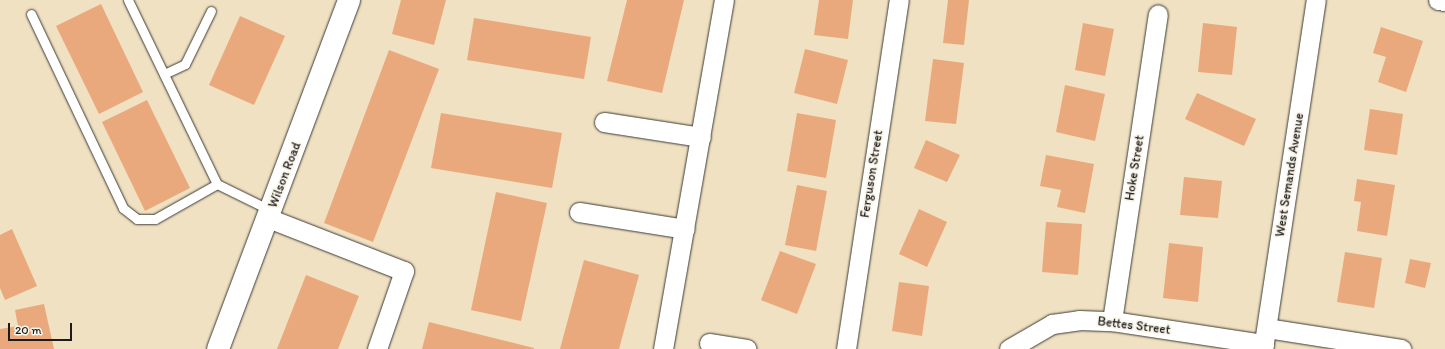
<!DOCTYPE html>
<style>
body{margin:0}
#map{position:relative;width:1445px;height:349px;overflow:hidden;background:#f0e1c2;font-family:Itim,sans-serif}
div>[style]{position:absolute}
.building>*{inset:0;background:#eaa97c}
.roads{filter:drop-shadow(0 0 1px #3c3a35) drop-shadow(0 0 1px #3c3a35)}
.service>*{height:9px;margin:-4.5px;padding:0 4.5px;transform-origin:4.5px;border-radius:4.5px;background:#fff}
.minor>*{height:19px;margin:-9.5px;padding:0 9.5px;transform-origin:9.5px;border-radius:9.5px;background:#fff}
.tertiary>*{height:22px;margin:-11px;padding:0 11px;transform-origin:11px;border-radius:11px;background:#fff}
span{translate:-50% -50%;white-space:nowrap;text-align:center;line-height:1.15;-webkit-text-stroke:4px #fbf7ec;paint-order:stroke}
.street-label{font-size:13px;color:#1c1c1c}
.scale{position:absolute;left:8px;top:323px;width:64px;height:18px;box-sizing:border-box;border:2px solid #1c1c1c;border-top:0;padding-left:5px;font-size:12px;line-height:14px;white-space:nowrap;color:#1c1c1c;-webkit-text-stroke:3px #fbf7ec;paint-order:stroke}
</style>
<div id="map">
<div class="building">
<i style="clip-path:polygon(401px 0,446px 0,434px 45px,392px 34px)"></i>
<i style="clip-path:polygon(627px 0,684px 0,662px 93px,607px 81px)"></i>
<i style="clip-path:polygon(819px 0,853px 0,848px 39px,814px 35px)"></i>
<i style="clip-path:polygon(948px 0,969px 0,964px 45px,943px 43px)"></i>
<i style="clip-path:polygon(101px 4px,143px 92px,99px 114px,56px 26px)"></i>
<i style="clip-path:polygon(240px 16px,285px 36px,254px 105px,209px 85px)"></i>
<i style="clip-path:polygon(474px 18px,591px 37px,584px 79px,467px 60px)"></i>
<i style="clip-path:polygon(1083px 23px,1114px 29px,1105px 76px,1075px 70px)"></i>
<i style="clip-path:polygon(1203px 23px,1237px 27px,1232px 75px,1198px 72px)"></i>
<i style="clip-path:polygon(1381px 27px,1423px 41px,1406px 92px,1378px 82px,1386px 57px,1373px 53px)"></i>
<i style="clip-path:polygon(805px 49px,848px 60px,837px 104px,794px 93px)"></i>
<i style="clip-path:polygon(389px 50px,439px 69px,373px 242px,324px 223px)"></i>
<i style="clip-path:polygon(933px 59px,964px 63px,956px 124px,925px 121px)"></i>
<i style="clip-path:polygon(1065px 85px,1105px 94px,1095px 141px,1056px 132px)"></i>
<i style="clip-path:polygon(1197px 93px,1256px 119px,1244px 146px,1185px 119px)"></i>
<i style="clip-path:polygon(147px 100px,190px 188px,145px 211px,102px 122px)"></i>
<i style="clip-path:polygon(1370px 109px,1403px 114px,1397px 155px,1364px 150px)"></i>
<i style="clip-path:polygon(441px 113px,562px 133px,552px 188px,431px 168px)"></i>
<i style="clip-path:polygon(797px 113px,836px 120px,826px 178px,787px 171px)"></i>
<i style="clip-path:polygon(926px 140px,960px 155px,947px 182px,914px 168px)"></i>
<i style="clip-path:polygon(1046px 155px,1094px 164px,1085px 213px,1057px 207px,1061px 190px,1040px 186px)"></i>
<i style="clip-path:polygon(1184px 177px,1222px 181px,1218px 218px,1180px 215px)"></i>
<i style="clip-path:polygon(1357px 179px,1395px 185px,1387px 236px,1357px 231px,1361px 202px,1354px 201px)"></i>
<i style="clip-path:polygon(797px 185px,827px 191px,816px 251px,785px 245px)"></i>
<i style="clip-path:polygon(496px 192px,547px 203px,521px 321px,471px 310px)"></i>
<i style="clip-path:polygon(919px 209px,947px 222px,927px 267px,899px 254px)"></i>
<i style="clip-path:polygon(1046px 222px,1082px 224px,1078px 275px,1042px 272px)"></i>
<i style="clip-path:polygon(12px 229px,37px 286px,5px 300px,0 288px,0 235px)"></i>
<i style="clip-path:polygon(1169px 243px,1203px 247px,1198px 302px,1163px 298px)"></i>
<i style="clip-path:polygon(780px 251px,816px 264px,797px 314px,761px 300px)"></i>
<i style="clip-path:polygon(1345px 252px,1382px 258px,1374px 308px,1337px 302px)"></i>
<i style="clip-path:polygon(1410px 259px,1431px 263px,1425px 288px,1405px 283px)"></i>
<i style="clip-path:polygon(584px 260px,639px 275px,619px 349px,560px 349px)"></i>
<i style="clip-path:polygon(306px 275px,359px 296px,338px 349px,277px 349px)"></i>
<i style="clip-path:polygon(899px 282px,929px 286px,922px 336px,892px 331px)"></i>
<i style="clip-path:polygon(44px 304px,54px 349px,0 349px,0 329px,18px 326px,15px 310px)"></i>
<i style="clip-path:polygon(429px 322px,534px 348px,534px 349px,422px 349px)"></i>
</div>
<div class="roads">
<div class="service">
<i style="left:128px;top:0;width:204px;rotate:64.2deg"></i>
<i style="left:217px;top:184px;width:59px;rotate:26.1deg"></i>
<i style="left:31px;top:14px;width:215px;rotate:64.6deg"></i>
<i style="left:123px;top:208px;width:18px;rotate:38deg"></i>
<i style="left:137px;top:219px;width:18px"></i>
<i style="left:155px;top:219px;width:71px;rotate:-29.4deg"></i>
<i style="left:164px;top:74px;width:23px;rotate:-25deg"></i>
<i style="left:185px;top:64px;width:59px;rotate:-63.9deg"></i>
</div>
<div class="minor">
<i style="left:1438px;top:0;width:7px;rotate:8deg"></i>
<i style="left:604px;top:122px;width:98px;rotate:8.8deg"></i>
<i style="left:579px;top:212px;width:107px;rotate:9.1deg"></i>
<i style="left:268px;top:218px;width:146px;rotate:21.3deg"></i>
<i style="left:404px;top:271px;width:83px;rotate:109.1deg"></i>
<i style="left:1112px;top:321px;width:310px;rotate:-81.5deg"></i>
<i style="left:1267px;top:328px;width:136px;rotate:8.9deg"></i>
<i style="left:709px;top:343px;width:38px;rotate:9deg"></i>
<i style="left:663px;top:349px;width:354px;rotate:-80.1deg"></i>
<i style="left:846px;top:349px;width:353px;rotate:-81.4deg"></i>
<i style="left:1009px;top:349px;width:50px;rotate:-30.2deg"></i>
<i style="left:1052px;top:324px;width:27px;rotate:-8deg"></i>
<i style="left:1079px;top:320px;width:33px;rotate:2deg"></i>
<i style="left:1112px;top:321px;width:154px;rotate:8.6deg"></i>
<i style="left:1263px;top:349px;width:353px;rotate:-81.4deg"></i>
</div>
<div class="tertiary">
<i style="left:218px;top:349px;width:373px;rotate:-69.4deg"></i>
</div>
</div>
<div class="street-label">
<span style="left:1135px;top:168px;rotate:-81deg">Hoke Street</span>
<span style="left:872px;top:174px;rotate:-81deg">Ferguson Street</span>
<span style="left:285px;top:175px;rotate:-69deg">Wilson Road</span>
<span style="left:1290px;top:175px;rotate:-81deg">West Semands Avenue</span>
<span style="left:1134px;top:326px;rotate:7deg">Bettes Street</span>
</div>
<div class="scale">20 m</div>
</div>
